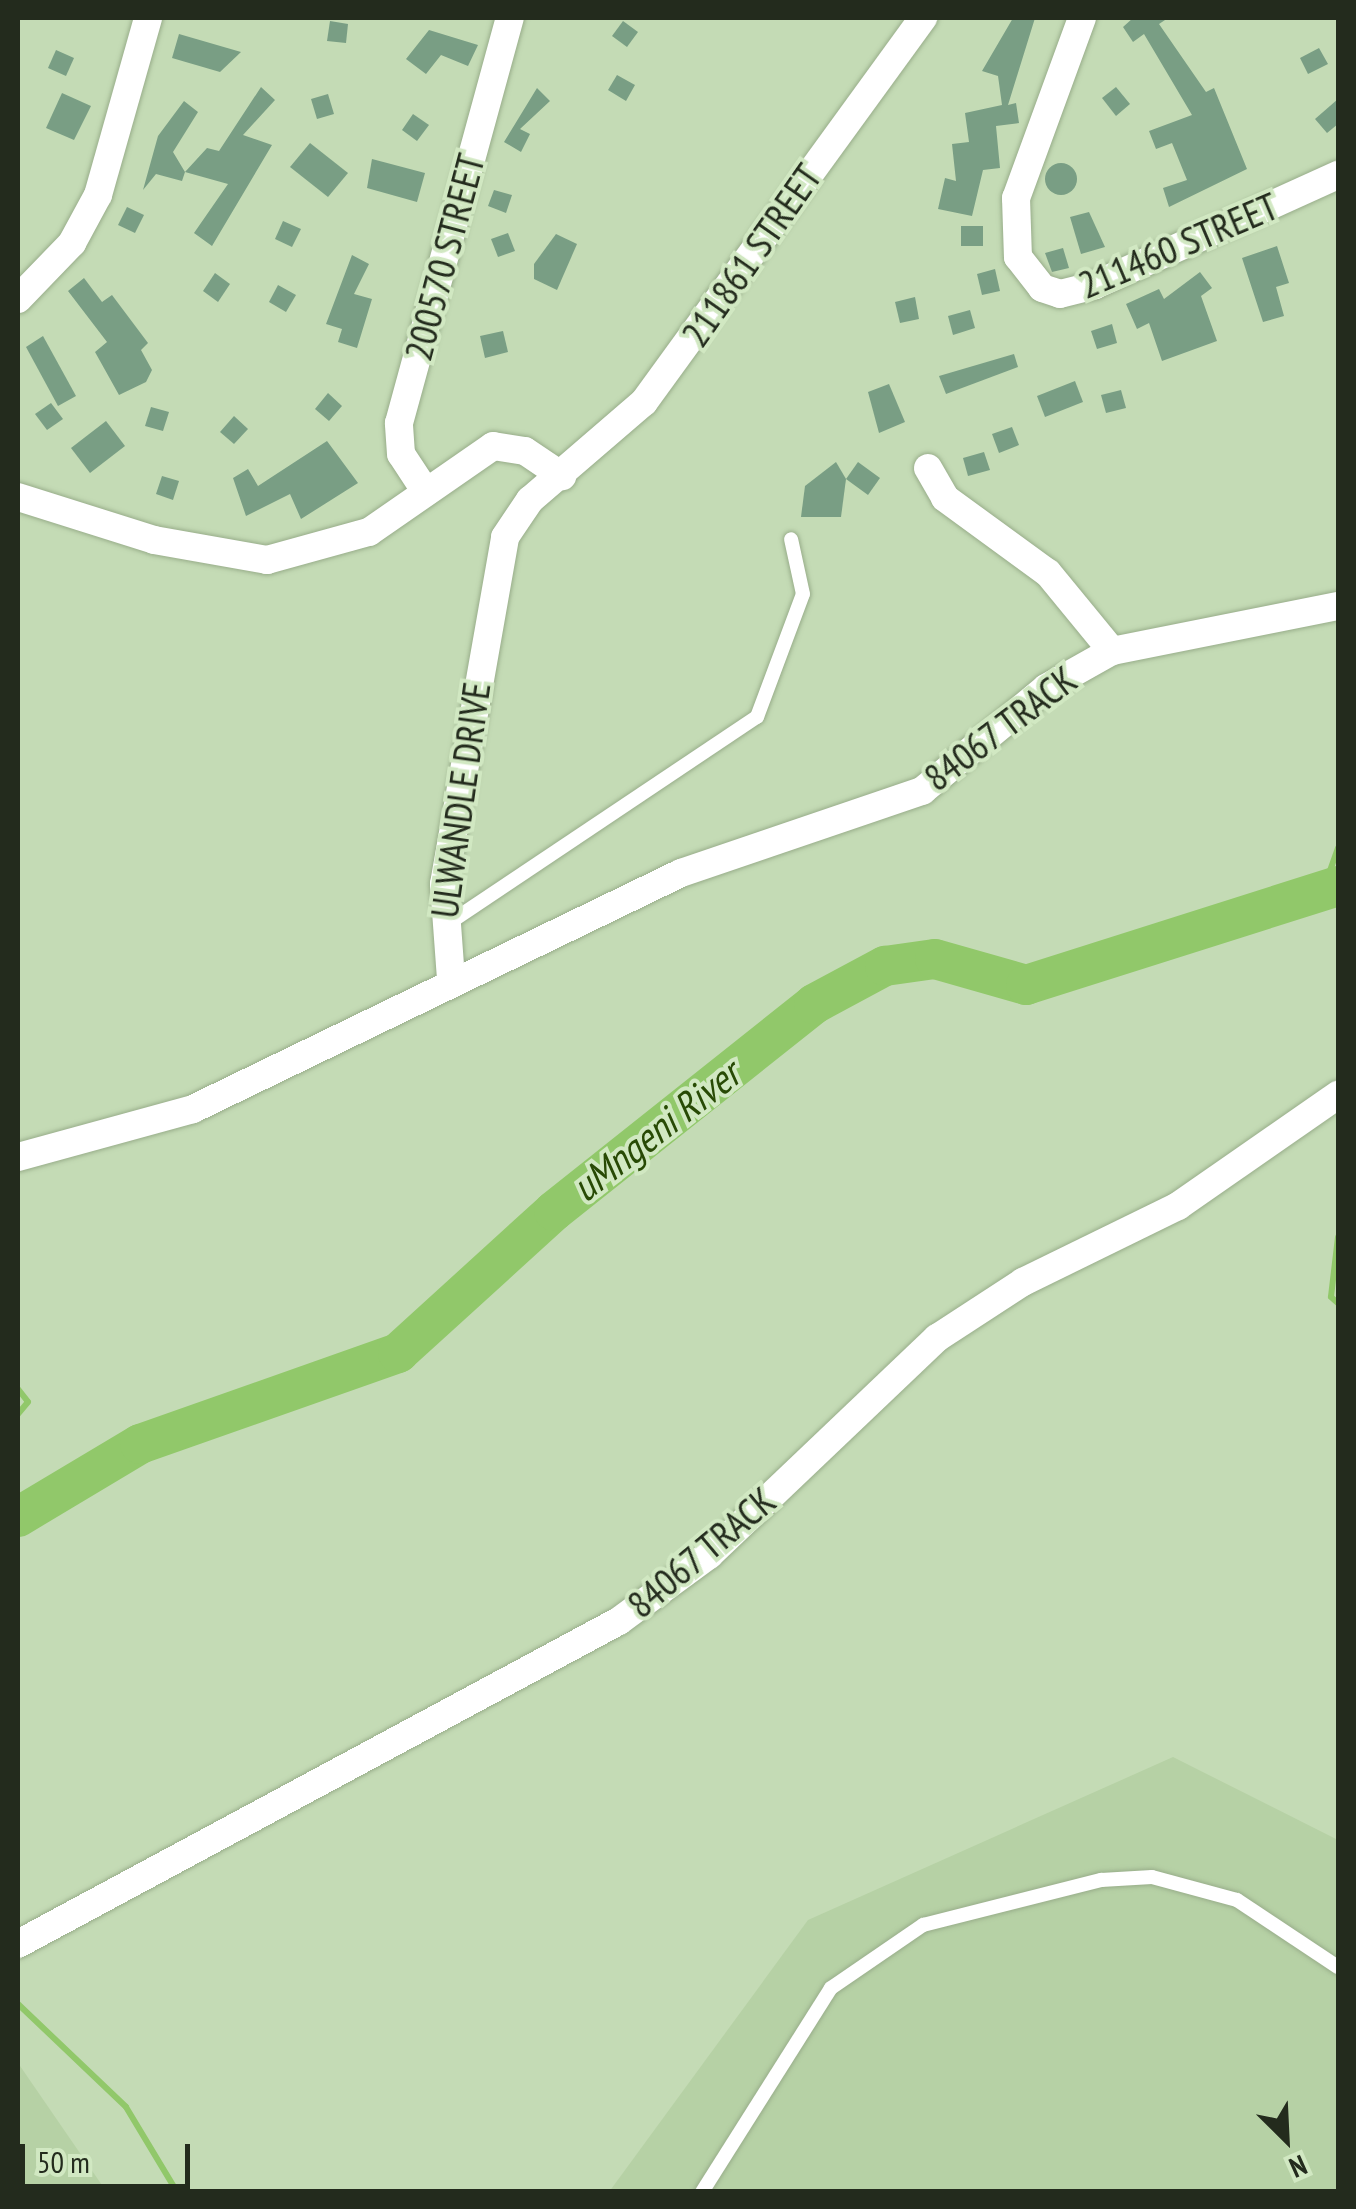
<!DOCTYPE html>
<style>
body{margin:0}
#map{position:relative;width:1356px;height:2209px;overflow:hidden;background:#c4dbb5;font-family:"PT Sans Narrow",sans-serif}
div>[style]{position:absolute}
.built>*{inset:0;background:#b6d1a5}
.stream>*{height:6px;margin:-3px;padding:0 3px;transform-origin:3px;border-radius:3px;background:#91c86a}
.river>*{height:40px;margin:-20px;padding:0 20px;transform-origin:20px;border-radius:20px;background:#91c86a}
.building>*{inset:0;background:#799e84}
.round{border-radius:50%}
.roads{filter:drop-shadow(0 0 2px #98ad8a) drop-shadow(0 0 2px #98ad8a)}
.lane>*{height:14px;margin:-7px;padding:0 7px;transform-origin:7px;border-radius:7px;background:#fff}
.street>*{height:28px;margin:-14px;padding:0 14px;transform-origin:14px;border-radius:14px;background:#fff}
span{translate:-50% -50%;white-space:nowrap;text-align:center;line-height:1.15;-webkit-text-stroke:8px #d1e8c2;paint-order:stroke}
.street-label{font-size:38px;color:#232b1d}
.water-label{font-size:40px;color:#284a05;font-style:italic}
.frame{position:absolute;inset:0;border:20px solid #232b1d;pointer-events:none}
.north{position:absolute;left:1236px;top:2089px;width:100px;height:100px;-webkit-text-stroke:8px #d1e8c2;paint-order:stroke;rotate:156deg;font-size:28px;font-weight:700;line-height:40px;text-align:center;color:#232b1d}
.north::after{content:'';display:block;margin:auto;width:35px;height:45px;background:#232b1d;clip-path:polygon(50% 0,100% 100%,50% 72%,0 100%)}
.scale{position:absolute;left:20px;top:2144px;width:170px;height:45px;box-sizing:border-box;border:5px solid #232b1d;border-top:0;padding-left:12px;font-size:30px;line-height:35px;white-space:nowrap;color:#232b1d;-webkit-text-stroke:8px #d1e8c2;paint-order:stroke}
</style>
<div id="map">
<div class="built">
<i style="clip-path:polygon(1173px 1757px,1338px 1840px,1338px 2191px,609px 2192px,808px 1920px)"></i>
<i style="clip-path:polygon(18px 2063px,106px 2191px,18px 2191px)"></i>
</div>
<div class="stream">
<i style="left:1321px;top:896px;width:51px;rotate:-70.5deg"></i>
<i style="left:1338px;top:1237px;width:60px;rotate:96.7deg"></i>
<i style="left:1331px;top:1297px;width:9px;rotate:41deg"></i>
<i style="left:18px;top:1389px;width:16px;rotate:52deg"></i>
<i style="left:28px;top:1402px;width:16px;rotate:130deg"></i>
<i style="left:18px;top:2004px;width:149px;rotate:43.6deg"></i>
<i style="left:126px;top:2107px;width:99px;rotate:59deg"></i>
</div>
<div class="river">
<i style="left:18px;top:1517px;width:142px;rotate:-30.9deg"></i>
<i style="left:140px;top:1444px;width:274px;rotate:-19.4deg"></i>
<i style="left:398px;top:1353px;width:211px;rotate:-42.3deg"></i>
<i style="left:554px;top:1211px;width:332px;rotate:-38.5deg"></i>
<i style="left:814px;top:1004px;width:81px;rotate:-28.2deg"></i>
<i style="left:885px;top:966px;width:50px;rotate:-8deg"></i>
<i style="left:935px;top:959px;width:95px;rotate:15.9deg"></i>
<i style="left:1026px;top:985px;width:327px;rotate:-17.6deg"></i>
</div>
<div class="building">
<i style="clip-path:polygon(1013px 18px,1035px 18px,1008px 105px,1016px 103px,1019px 123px,996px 126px,1000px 168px,983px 170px,972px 216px,938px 209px,945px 178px,956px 181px,952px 144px,969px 142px,965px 113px,1002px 105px,998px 76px,982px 71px)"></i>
<i style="clip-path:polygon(1133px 18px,1168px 18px,1159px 24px,1206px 92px,1214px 88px,1247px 169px,1169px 207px,1163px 188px,1187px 180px,1172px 143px,1156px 149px,1149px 131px,1192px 115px,1144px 34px,1133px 42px,1123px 27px)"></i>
<i style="clip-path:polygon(330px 21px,348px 24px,346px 43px,327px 41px)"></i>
<i style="clip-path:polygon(623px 21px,638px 32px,627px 47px,612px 36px)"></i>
<i style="clip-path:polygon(429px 30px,478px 45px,468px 66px,441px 55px,426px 74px,406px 59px)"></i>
<i style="clip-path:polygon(179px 34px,241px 52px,220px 72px,172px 58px)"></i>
<i style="clip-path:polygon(1319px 48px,1328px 64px,1308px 74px,1300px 58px)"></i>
<i style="clip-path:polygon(56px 50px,74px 58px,66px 76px,48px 68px)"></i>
<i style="clip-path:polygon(617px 75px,635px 85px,626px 101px,608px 90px)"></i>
<i style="clip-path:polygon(261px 87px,275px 100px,243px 135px,272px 145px,212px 246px,194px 233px,228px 184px,185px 172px,182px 181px,156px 174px,143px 190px,158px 136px,184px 101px,198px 112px,173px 152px,185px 172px,207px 148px,219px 151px)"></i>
<i style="clip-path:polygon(1116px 87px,1130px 104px,1116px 116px,1102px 98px)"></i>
<i style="clip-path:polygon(537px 88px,550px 101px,520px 129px,530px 134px,521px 152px,504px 142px)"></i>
<i style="clip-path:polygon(62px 93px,91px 106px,74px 140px,46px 128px)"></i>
<i style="clip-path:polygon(328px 94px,334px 114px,317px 119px,311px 99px)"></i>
<i style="clip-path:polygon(1338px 99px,1338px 124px,1327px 133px,1315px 119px)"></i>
<i style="clip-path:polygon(413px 114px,429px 125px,417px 141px,402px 130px)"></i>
<i style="clip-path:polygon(310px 143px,348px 173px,328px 197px,290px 167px)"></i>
<i style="clip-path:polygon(372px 159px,425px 173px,417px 202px,367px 188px)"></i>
<i class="round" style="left:1045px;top:163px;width:32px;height:32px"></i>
<i style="clip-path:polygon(494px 190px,512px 195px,506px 213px,488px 206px)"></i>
<i style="clip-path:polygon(127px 207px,144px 215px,135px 233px,118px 225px)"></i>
<i style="clip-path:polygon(1089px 212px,1105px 247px,1081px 254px,1070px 217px)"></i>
<i style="clip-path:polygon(283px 221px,301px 229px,292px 247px,275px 239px)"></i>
<i style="clip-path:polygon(961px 226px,983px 226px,983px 246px,961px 246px)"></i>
<i style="clip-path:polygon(508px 233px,515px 251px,498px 257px,491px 239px)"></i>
<i style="clip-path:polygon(556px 234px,577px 244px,557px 290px,534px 279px,534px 264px)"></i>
<i style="clip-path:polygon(1277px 246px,1289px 283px,1276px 287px,1284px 316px,1263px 322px,1242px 258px)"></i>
<i style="clip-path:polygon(1063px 248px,1069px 268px,1052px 272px,1045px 253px)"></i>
<i style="clip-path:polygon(352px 255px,369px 264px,354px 294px,372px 299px,357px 348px,338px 342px,342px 329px,326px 324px)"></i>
<i style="clip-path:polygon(995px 269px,1000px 291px,982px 295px,977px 274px)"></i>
<i style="clip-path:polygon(1200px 272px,1212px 288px,1201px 296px,1217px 341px,1162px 361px,1149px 323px,1137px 329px,1126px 304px,1159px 289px,1164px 299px)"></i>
<i style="clip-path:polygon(215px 273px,230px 284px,218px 302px,203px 291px)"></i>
<i style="clip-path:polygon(84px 278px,102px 302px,112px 295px,148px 343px,141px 350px,152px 370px,146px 382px,119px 395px,95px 352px,107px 342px,68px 291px)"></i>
<i style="clip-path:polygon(278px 285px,296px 295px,286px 312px,269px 302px)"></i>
<i style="clip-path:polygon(915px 297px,919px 319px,900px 323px,895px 302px)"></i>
<i style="clip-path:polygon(970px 310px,975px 328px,953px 335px,948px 316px)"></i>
<i style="clip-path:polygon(1112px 324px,1117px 343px,1097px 349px,1091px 331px)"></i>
<i style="clip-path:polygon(503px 331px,508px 352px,485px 358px,480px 336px)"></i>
<i style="clip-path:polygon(43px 336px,76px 396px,58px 406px,26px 347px)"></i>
<i style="clip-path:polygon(1014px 354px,1018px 367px,946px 394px,939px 376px)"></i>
<i style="clip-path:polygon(1075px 381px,1083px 402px,1045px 417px,1037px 396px)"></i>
<i style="clip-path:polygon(889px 384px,905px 422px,879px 433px,868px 392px)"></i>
<i style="clip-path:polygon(1121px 390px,1126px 408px,1106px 413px,1101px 395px)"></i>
<i style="clip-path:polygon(328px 393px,342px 406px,329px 421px,315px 409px)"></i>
<i style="clip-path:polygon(51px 403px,63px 419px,47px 430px,35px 414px)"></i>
<i style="clip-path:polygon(151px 407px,169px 412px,163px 431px,145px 426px)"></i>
<i style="clip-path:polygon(234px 416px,248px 429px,234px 444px,220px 432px)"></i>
<i style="clip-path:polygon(106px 421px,125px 446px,90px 473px,71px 448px)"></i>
<i style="clip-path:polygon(1012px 427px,1019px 445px,999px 453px,992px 434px)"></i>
<i style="clip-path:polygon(327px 441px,358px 483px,301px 519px,290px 494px,246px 516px,233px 478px,248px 469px,258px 486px)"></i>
<i style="clip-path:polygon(984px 452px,990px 470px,968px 476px,963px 458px)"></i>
<i style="clip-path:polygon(836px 462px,846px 479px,841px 517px,801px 517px,805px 486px)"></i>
<i style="clip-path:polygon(858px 462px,880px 478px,868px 495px,846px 479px)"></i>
<i style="clip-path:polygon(162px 476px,179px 481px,173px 500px,156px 494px)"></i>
</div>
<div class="roads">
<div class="lane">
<i style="left:446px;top:925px;width:374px;rotate:-33.8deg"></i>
<i style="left:757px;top:717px;width:131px;rotate:-69.5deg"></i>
<i style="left:803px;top:594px;width:56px;rotate:-102.3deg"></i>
<i style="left:702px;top:2192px;width:241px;rotate:-57.7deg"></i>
<i style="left:831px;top:1988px;width:112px;rotate:-34.4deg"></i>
<i style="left:923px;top:1925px;width:184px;rotate:-14.2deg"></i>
<i style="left:1101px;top:1880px;width:51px;rotate:-3.4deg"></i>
<i style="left:1152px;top:1877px;width:88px;rotate:15.1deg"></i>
<i style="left:1237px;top:1900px;width:121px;rotate:33.6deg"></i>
</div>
<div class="street">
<i style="left:1082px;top:18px;width:192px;rotate:110.1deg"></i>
<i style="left:1016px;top:198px;width:59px;rotate:88.1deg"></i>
<i style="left:1018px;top:257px;width:39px;rotate:52deg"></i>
<i style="left:1042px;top:288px;width:19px;rotate:18deg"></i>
<i style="left:1060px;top:294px;width:36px;rotate:-14deg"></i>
<i style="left:1095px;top:285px;width:267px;rotate:-24.4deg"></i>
<i style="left:18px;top:299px;width:78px;rotate:-46deg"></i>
<i style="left:72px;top:243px;width:55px;rotate:-61.6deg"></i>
<i style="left:98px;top:195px;width:184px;rotate:-74.2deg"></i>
<i style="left:928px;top:468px;width:34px;rotate:60deg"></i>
<i style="left:945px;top:498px;width:127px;rotate:36.1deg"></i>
<i style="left:1048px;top:573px;width:101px;rotate:50.6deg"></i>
<i style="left:426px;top:492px;width:45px;rotate:-123.3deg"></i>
<i style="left:401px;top:454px;width:31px;rotate:-94deg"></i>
<i style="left:399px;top:423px;width:420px;rotate:-74.7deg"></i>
<i style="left:18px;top:497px;width:143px;rotate:17.5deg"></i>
<i style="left:154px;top:540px;width:115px;rotate:10deg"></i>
<i style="left:267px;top:560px;width:106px;rotate:-15.4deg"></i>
<i style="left:369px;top:532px;width:151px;rotate:-34.7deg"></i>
<i style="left:493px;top:446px;width:32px;rotate:9deg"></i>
<i style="left:525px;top:451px;width:45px;rotate:34deg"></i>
<i style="left:451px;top:979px;width:95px;rotate:-94.2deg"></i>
<i style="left:444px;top:884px;width:352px;rotate:-80deg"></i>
<i style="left:505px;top:537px;width:45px;rotate:-56deg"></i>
<i style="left:530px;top:500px;width:150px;rotate:-40.7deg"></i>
<i style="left:644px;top:402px;width:475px;rotate:-54deg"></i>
<i style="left:18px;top:1157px;width:181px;rotate:-15.3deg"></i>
<i style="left:193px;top:1109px;width:542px;rotate:-25.81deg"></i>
<i style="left:681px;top:873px;width:255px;rotate:-18.8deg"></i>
<i style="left:922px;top:791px;width:161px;rotate:-39.7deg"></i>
<i style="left:1046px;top:688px;width:76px;rotate:-29.3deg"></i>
<i style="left:1112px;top:651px;width:230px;rotate:-11.3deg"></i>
<i style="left:18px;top:1944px;width:682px;rotate:-28.26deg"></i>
<i style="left:619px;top:1621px;width:112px;rotate:-36.3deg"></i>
<i style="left:709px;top:1555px;width:315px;rotate:-43.6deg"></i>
<i style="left:937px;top:1338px;width:103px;rotate:-33.1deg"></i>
<i style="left:1023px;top:1282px;width:173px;rotate:-26.1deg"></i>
<i style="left:1178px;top:1206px;width:195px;rotate:-34.8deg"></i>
</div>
</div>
<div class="street-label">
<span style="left:1178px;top:245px;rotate:-23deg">211460 STREET</span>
<span style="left:751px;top:255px;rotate:-55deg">211861 STREET</span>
<span style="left:444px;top:257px;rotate:-75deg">200570 STREET</span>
<span style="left:1000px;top:728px;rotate:-37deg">84067 TRACK</span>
<span style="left:460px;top:800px;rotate:-82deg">ULWANDLE DRIVE</span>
<span style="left:701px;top:1552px;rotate:-40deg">84067 TRACK</span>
</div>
<div class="water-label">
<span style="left:655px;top:1130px;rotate:-38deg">uMngeni River</span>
</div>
<div class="frame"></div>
<div class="north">N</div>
<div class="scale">50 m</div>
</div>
